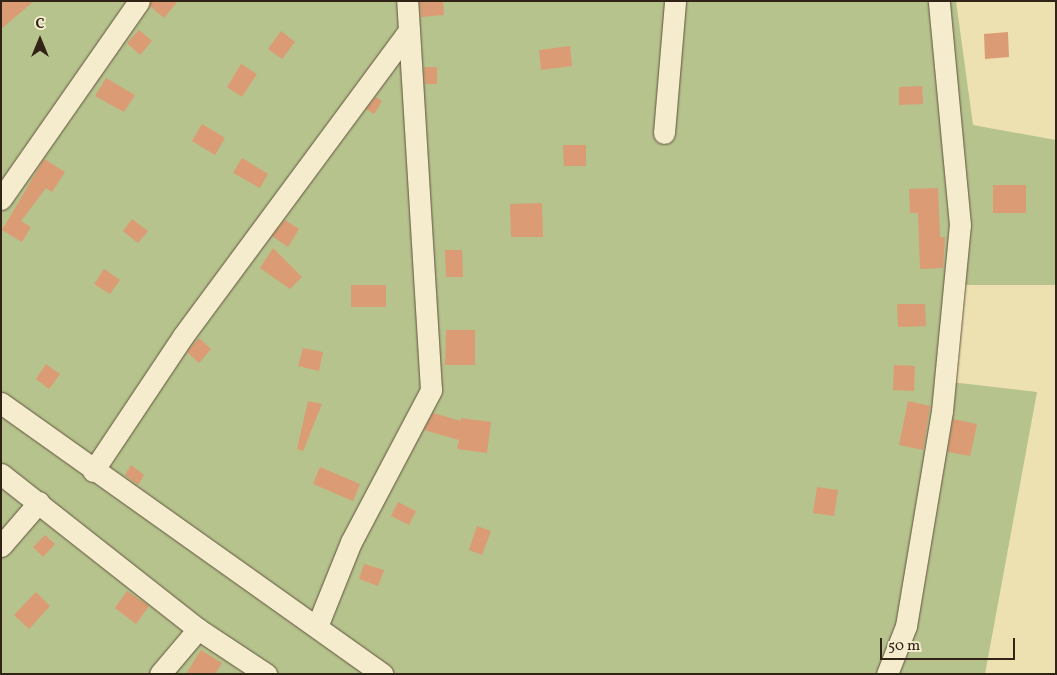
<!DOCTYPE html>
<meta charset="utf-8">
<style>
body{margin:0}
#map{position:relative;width:1057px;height:675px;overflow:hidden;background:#eee1b1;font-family:Vollkorn,serif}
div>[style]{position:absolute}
.green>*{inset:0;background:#b6c38d}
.building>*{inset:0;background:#db9b74}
.roads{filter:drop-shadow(0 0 1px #61523e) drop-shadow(0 0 1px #61523e)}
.minor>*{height:21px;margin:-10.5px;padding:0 10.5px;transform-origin:10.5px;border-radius:10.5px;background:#f4eccc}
span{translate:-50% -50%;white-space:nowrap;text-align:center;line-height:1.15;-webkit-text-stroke:4.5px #f4eccc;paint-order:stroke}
.frame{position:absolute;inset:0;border:2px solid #322317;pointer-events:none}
.north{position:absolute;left:15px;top:15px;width:50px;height:50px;-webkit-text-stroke:4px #f4eccc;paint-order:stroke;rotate:0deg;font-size:14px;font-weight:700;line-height:20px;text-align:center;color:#322317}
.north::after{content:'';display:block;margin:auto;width:18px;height:22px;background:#322317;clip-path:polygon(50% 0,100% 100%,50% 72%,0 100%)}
.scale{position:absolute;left:880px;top:638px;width:135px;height:22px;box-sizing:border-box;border:2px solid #322317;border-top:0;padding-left:6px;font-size:15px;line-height:18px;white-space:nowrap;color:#322317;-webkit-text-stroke:4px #f4eccc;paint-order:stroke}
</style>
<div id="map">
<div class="green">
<i style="clip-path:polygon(1px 1px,956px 1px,973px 125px,1056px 140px,1056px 285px,962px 285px,951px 382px,1037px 392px,985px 674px,1px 674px)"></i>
</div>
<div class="building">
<i style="clip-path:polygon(1px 1px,34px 1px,1px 29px)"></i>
<i style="clip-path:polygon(151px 1px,178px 1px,164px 18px,150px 6px)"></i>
<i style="clip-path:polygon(420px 1px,443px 1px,444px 15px,421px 17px)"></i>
<i style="clip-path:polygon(139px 30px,152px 41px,140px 55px,127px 43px)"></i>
<i style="clip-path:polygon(281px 31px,295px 42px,282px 59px,268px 49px)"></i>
<i style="clip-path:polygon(1008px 32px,1009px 57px,985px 59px,984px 34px)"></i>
<i style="clip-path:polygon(570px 46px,572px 66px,541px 70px,539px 50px)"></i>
<i style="clip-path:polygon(241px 64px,257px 74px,242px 97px,227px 87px)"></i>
<i style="clip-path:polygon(424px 67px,437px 67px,437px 84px,425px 84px)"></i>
<i style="clip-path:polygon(106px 78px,135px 95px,124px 112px,95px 96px)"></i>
<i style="clip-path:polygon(922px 86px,923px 104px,899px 105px,899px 87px)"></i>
<i style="clip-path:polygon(376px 97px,382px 101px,374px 114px,366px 109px)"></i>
<i style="clip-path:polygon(202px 124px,225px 138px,215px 155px,192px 141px)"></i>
<i style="clip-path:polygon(563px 145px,586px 145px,586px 166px,564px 166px)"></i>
<i style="clip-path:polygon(242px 158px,268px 174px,260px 188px,233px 173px)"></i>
<i style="clip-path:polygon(44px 159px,65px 172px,52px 192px,46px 188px,21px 221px,31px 227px,22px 242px,2px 230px)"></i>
<i style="clip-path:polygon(993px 185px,1026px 185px,1026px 213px,993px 213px)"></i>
<i style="clip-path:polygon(938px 188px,940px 237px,945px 237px,943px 268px,920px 269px,918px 213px,910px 213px,909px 189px)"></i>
<i style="clip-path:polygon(542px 203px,543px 237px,511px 237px,510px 204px)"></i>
<i style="clip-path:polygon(132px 219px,148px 231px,138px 243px,123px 231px)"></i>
<i style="clip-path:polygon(285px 220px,299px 229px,288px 247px,272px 236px)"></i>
<i style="clip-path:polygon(273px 248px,302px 277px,290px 289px,260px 268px)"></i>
<i style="clip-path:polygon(445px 250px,462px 250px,463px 277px,446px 277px)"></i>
<i style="clip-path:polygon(104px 269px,120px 280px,110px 294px,94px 284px)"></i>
<i style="clip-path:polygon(351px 285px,386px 285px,386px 307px,351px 307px)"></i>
<i style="clip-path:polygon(897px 304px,925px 304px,926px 326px,898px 327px)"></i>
<i style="clip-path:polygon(446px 330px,475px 330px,475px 365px,445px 365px)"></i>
<i style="clip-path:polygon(199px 338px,211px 349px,199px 363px,187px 352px)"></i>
<i style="clip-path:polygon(303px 348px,323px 352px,319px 371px,298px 366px)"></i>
<i style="clip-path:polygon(46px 364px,60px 374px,49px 389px,36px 379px)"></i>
<i style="clip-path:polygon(894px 365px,915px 366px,914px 391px,893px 390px)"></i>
<i style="clip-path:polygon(308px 401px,322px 404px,303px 451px,297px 449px)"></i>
<i style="clip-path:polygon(908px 401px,930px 406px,923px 450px,899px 445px)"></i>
<i style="clip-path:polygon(433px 413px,461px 421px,461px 418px,491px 422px,487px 453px,457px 449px,459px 440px,424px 430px)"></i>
<i style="clip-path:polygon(953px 419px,977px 424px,970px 456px,948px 452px)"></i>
<i style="clip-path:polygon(131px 465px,144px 475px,138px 485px,125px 475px)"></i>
<i style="clip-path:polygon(320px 467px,360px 484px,353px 501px,313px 484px)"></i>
<i style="clip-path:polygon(817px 487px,838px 490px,834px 516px,813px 513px)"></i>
<i style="clip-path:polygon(398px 502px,416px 511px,409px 525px,391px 516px)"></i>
<i style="clip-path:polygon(477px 526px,491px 531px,482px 555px,469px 550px)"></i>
<i style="clip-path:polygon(45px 535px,55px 544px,43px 557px,33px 547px)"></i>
<i style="clip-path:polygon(364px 564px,384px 570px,378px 586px,359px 579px)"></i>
<i style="clip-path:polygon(127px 591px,149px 606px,136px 624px,115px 608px)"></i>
<i style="clip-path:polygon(36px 592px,50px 606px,29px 629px,14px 615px)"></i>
<i style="clip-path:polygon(201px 650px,222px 663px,215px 674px,186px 674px)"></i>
</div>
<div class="roads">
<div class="minor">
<i style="left:664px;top:133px;width:132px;rotate:-85.2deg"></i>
<i style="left:1px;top:199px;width:241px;rotate:-55.1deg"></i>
<i style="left:1px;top:403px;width:468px;rotate:35.4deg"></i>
<i style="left:93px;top:471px;width:162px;rotate:-56.3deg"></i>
<i style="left:183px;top:336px;width:380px;rotate:-53.5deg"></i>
<i style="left:1px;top:474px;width:251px;rotate:38.2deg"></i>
<i style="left:198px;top:629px;width:82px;rotate:33.5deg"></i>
<i style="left:1px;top:546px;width:58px;rotate:-49.2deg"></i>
<i style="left:318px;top:624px;width:88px;rotate:-68.1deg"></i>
<i style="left:351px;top:542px;width:172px;rotate:-62.2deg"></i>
<i style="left:431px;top:390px;width:390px;rotate:-93.5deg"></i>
<i style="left:160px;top:674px;width:59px;rotate:-49.8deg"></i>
<i style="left:887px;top:674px;width:52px;rotate:-68.4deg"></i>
<i style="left:906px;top:626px;width:218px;rotate:-80.5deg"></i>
<i style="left:942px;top:411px;width:187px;rotate:-84.5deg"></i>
<i style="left:960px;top:225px;width:225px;rotate:-95.4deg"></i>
</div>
</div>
<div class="frame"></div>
<div class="north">С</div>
<div class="scale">50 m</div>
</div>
